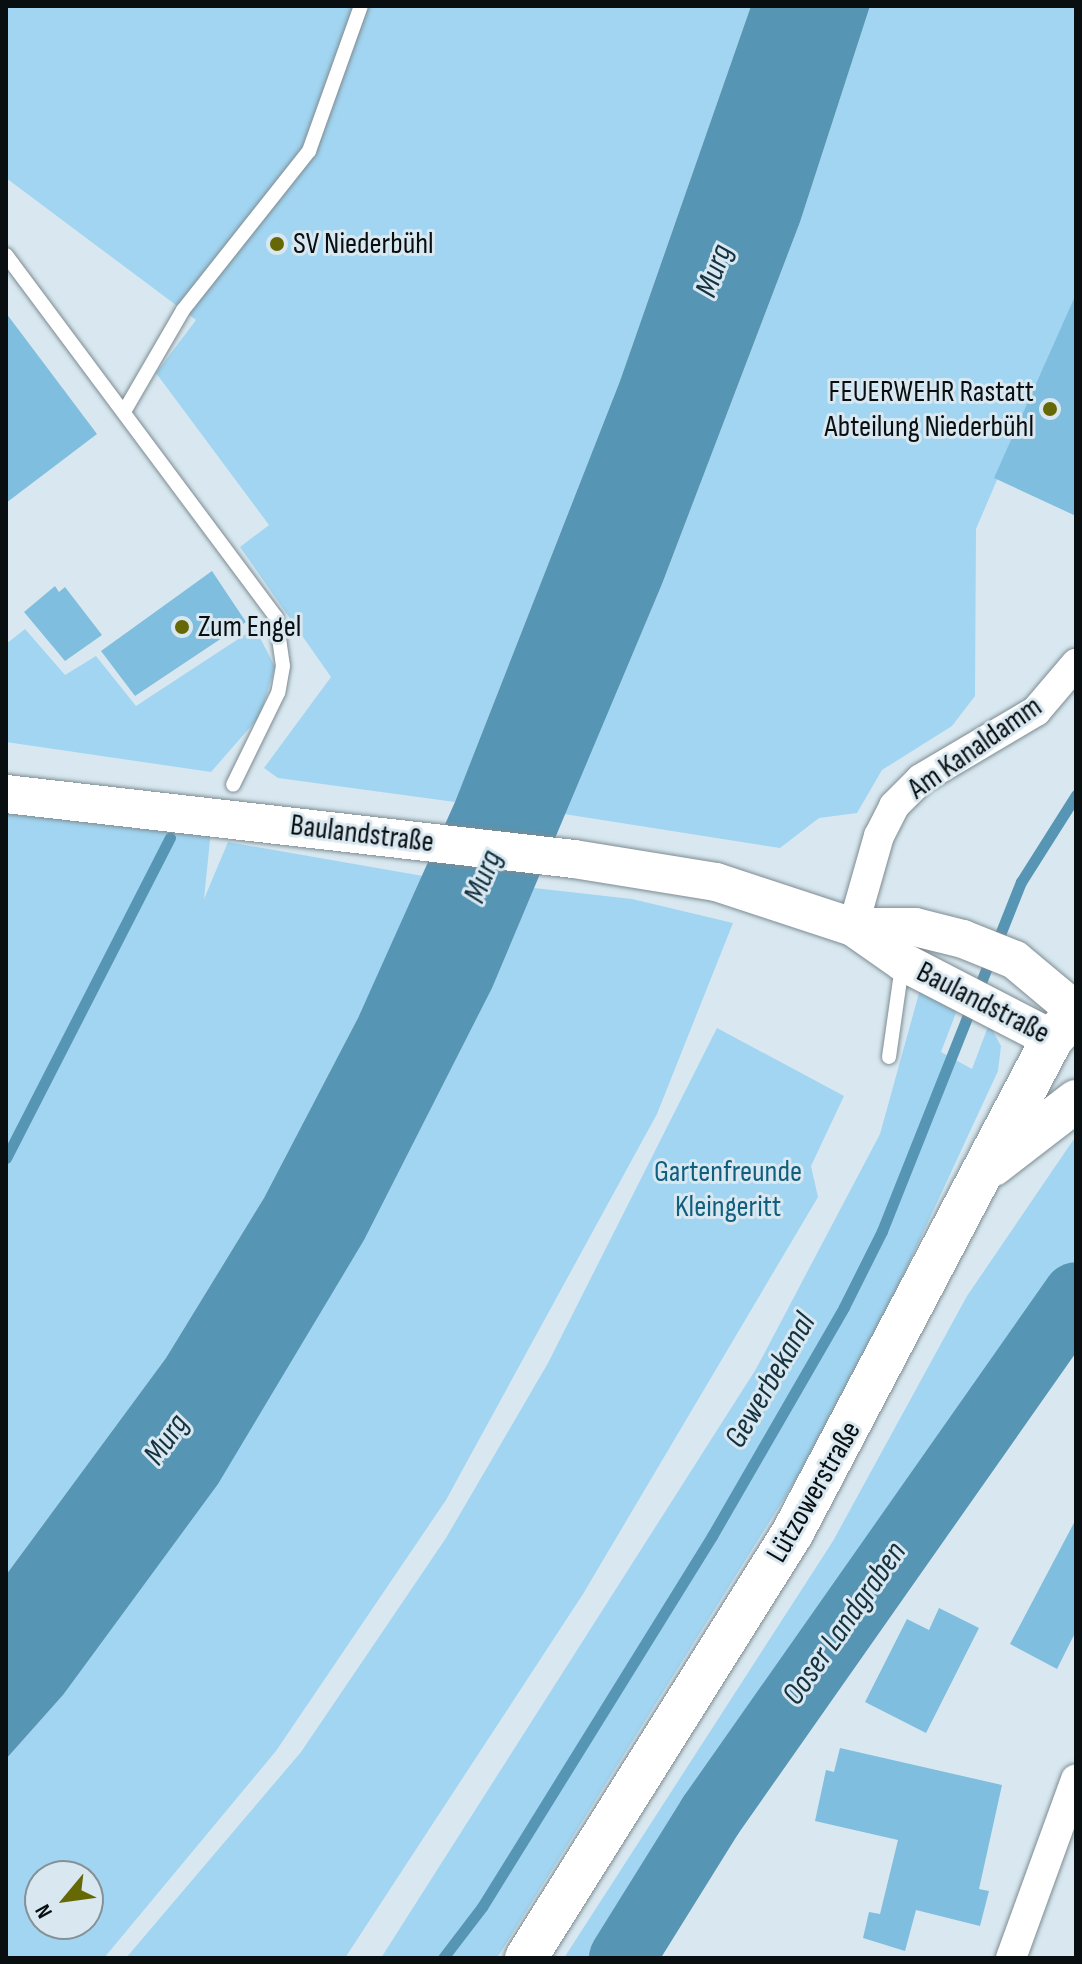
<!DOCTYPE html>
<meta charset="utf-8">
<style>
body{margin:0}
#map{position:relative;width:1082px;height:1964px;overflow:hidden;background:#d9e8f0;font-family:"Sofia Sans Condensed",sans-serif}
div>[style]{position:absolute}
.green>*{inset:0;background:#a2d5f1}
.water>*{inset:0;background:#5795b4}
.stream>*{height:11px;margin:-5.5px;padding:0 5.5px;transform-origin:5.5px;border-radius:5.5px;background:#5795b4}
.river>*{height:66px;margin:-33px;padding:0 33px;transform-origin:33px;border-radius:33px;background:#5795b4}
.building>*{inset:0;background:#7fbede}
.roads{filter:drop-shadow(0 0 2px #7d8b92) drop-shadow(0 0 2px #7d8b92)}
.service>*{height:14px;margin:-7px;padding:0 7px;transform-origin:7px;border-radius:7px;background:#fff}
.minor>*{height:30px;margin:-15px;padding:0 15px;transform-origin:15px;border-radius:15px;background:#fff}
.tertiary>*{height:38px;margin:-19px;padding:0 19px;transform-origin:19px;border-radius:19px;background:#fff}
.secondary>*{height:42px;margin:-21px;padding:0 21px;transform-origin:21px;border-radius:21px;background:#fff}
.dots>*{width:22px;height:22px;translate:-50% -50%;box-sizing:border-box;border:4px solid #d9e8f0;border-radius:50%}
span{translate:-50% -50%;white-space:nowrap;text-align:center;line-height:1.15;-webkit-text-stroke:6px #d9e8f0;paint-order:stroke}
.poi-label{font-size:30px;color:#090e11}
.left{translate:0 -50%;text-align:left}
.right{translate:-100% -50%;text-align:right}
.street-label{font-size:30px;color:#090e11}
.park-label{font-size:30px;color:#105f7f}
.water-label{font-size:32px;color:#13313f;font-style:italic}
.frame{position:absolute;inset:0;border:8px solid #090e11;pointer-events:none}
.north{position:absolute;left:24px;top:1860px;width:80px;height:80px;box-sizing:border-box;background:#d9e8f0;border:2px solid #869197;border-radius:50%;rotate:241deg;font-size:22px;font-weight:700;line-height:32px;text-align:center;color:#090e11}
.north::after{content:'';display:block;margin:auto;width:28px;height:36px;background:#656805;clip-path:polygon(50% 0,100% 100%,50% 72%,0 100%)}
</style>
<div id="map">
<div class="green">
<i style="clip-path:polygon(6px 6px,751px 6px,620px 381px,455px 802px,278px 778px,264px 768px,331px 677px,240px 547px,269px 525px,156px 373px,196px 320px,6px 178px)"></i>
<i style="clip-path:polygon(870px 6px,1076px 6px,1076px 295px,976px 529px,975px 696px,952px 726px,882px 770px,857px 813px,819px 818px,780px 848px,564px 814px,662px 584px,800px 222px)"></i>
<i style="clip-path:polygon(255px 628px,275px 667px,260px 716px,211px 772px,6px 742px,6px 644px,25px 629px,65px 675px,96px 656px,136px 706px)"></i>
<i style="clip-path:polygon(6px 813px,211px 830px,204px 899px,228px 842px,423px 876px,358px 1018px,264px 1198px,166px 1358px,6px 1575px)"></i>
<i style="clip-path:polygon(evenodd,534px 888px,632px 899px,733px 923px,657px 1114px,446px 1500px,276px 1751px,104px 1958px,6px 1958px,6px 1759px,63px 1695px,491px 988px,534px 888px,40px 1876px,88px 1876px,88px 1924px,40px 1924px,40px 1876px)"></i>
<i style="clip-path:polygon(921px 986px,959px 1005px,941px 1052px,972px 1069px,989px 1024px,1001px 1046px,998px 1071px,883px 1319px,800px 1473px,497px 1958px,381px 1958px,756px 1369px,880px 1134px)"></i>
<i style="clip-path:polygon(717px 1028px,844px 1096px,811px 1166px,818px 1197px,583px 1594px,345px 1958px,126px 1958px,301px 1752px,446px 1538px,548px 1363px)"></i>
<i style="clip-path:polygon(1076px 1136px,1076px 1330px,934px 1539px,780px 1745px,653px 1958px,564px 1958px,833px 1541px,967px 1296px)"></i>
</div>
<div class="water">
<i style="clip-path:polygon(751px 6px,870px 6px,800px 222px,662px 584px,492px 988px,364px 1240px,218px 1484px,63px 1695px,6px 1759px,6px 1575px,166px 1358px,264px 1198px,358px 1018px,455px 802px,620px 381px)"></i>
</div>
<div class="stream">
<i style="left:6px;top:1158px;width:360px;rotate:-62.9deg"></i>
<i style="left:443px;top:1958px;width:64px;rotate:-52.6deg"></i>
<i style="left:482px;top:1907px;width:437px;rotate:-58.2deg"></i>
<i style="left:712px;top:1536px;width:264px;rotate:-60deg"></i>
<i style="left:844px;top:1307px;width:85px;rotate:-63.4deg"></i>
<i style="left:882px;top:1231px;width:376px;rotate:-68.3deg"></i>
<i style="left:1021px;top:882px;width:103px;rotate:-57.7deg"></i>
</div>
<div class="river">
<i style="left:622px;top:1958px;width:168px;rotate:-58.1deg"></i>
<i style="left:711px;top:1815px;width:635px;rotate:-54.93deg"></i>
</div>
<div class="building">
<i style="clip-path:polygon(1076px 294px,1076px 516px,994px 478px)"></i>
<i style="clip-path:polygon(6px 313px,97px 434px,6px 503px)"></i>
<i style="clip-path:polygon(212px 571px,246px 622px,135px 696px,101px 651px)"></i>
<i style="clip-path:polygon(55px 586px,59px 592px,65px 587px,102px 635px,65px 661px,24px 612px)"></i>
<i style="clip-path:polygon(1076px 1519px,1076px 1631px,1057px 1669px,1010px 1644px)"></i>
<i style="clip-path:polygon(939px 1608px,979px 1628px,926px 1733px,865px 1702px,907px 1619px,929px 1630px)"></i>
<i style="clip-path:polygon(840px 1748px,1002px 1785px,979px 1889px,989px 1891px,980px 1926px,916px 1910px,905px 1951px,863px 1938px,869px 1912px,880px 1914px,898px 1840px,815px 1821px,826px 1770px,834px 1772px)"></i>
</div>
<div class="roads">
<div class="service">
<i style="left:6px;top:255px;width:452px;rotate:53.3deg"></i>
<i style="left:276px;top:617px;width:49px;rotate:81.9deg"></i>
<i style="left:283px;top:666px;width:27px;rotate:100deg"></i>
<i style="left:278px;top:693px;width:102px;rotate:116.1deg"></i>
<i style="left:125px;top:410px;width:116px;rotate:-59.9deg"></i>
<i style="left:183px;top:310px;width:203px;rotate:-51.6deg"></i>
<i style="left:309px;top:151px;width:154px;rotate:-70.3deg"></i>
<i style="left:889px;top:1057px;width:92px;rotate:-81.9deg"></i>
</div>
<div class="minor">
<i style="left:853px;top:927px;width:95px;rotate:-74.1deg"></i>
<i style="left:879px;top:836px;width:34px;rotate:-63deg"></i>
<i style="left:894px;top:806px;width:38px;rotate:-45deg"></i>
<i style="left:921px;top:779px;width:134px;rotate:-30.6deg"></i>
<i style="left:1036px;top:711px;width:62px;rotate:-49.6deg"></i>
<i style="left:1011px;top:1958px;width:190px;rotate:-70deg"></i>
</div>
<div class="tertiary">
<i style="left:6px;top:794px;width:572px;rotate:6.53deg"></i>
<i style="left:574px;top:859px;width:144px;rotate:9.2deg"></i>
<i style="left:716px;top:882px;width:144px;rotate:18.2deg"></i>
<i style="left:853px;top:927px;width:62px"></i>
<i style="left:915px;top:927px;width:49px;rotate:14deg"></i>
<i style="left:963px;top:939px;width:56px;rotate:22deg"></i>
<i style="left:1015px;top:960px;width:80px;rotate:39.9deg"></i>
<i style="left:853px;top:927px;width:61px;rotate:35deg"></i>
<i style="left:903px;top:962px;width:168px;rotate:27.3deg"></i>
</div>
<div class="secondary">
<i style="left:993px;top:1165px;width:105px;rotate:-37.6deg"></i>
<i style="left:526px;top:1958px;width:503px;rotate:-57.92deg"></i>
<i style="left:793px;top:1532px;width:557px;rotate:-62.28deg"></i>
<i style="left:1052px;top:1039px;width:36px;rotate:-48deg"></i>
</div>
</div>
<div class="dots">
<i style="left:277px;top:244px;background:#656805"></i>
<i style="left:1050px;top:409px;background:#656805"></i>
<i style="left:182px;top:627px;background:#656805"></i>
</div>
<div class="poi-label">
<span class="left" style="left:293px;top:244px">SV Niederbühl</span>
<span class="right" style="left:1034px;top:409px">FEUERWEHR Rastatt<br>Abteilung Niederbühl</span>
<span class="left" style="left:198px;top:627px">Zum Engel</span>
</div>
<div class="street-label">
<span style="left:975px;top:748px;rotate:-35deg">Am Kanaldamm</span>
<span style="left:362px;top:834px;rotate:7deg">Baulandstraße</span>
<span style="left:983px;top:1003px;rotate:27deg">Baulandstraße</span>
<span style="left:814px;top:1492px;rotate:-60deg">Lützowerstraße</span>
</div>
<div class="park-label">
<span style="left:728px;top:1189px">Gartenfreunde<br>Kleingeritt</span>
</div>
<div class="water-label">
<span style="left:715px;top:271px;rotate:-70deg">Murg</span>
<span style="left:484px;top:877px;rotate:-68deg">Murg</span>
<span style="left:771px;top:1381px;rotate:-60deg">Gewerbekanal</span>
<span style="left:167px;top:1440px;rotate:-55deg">Murg</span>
<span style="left:845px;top:1624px;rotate:-55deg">Ooser Landgraben</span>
</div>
<div class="frame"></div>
<div class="north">N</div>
</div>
